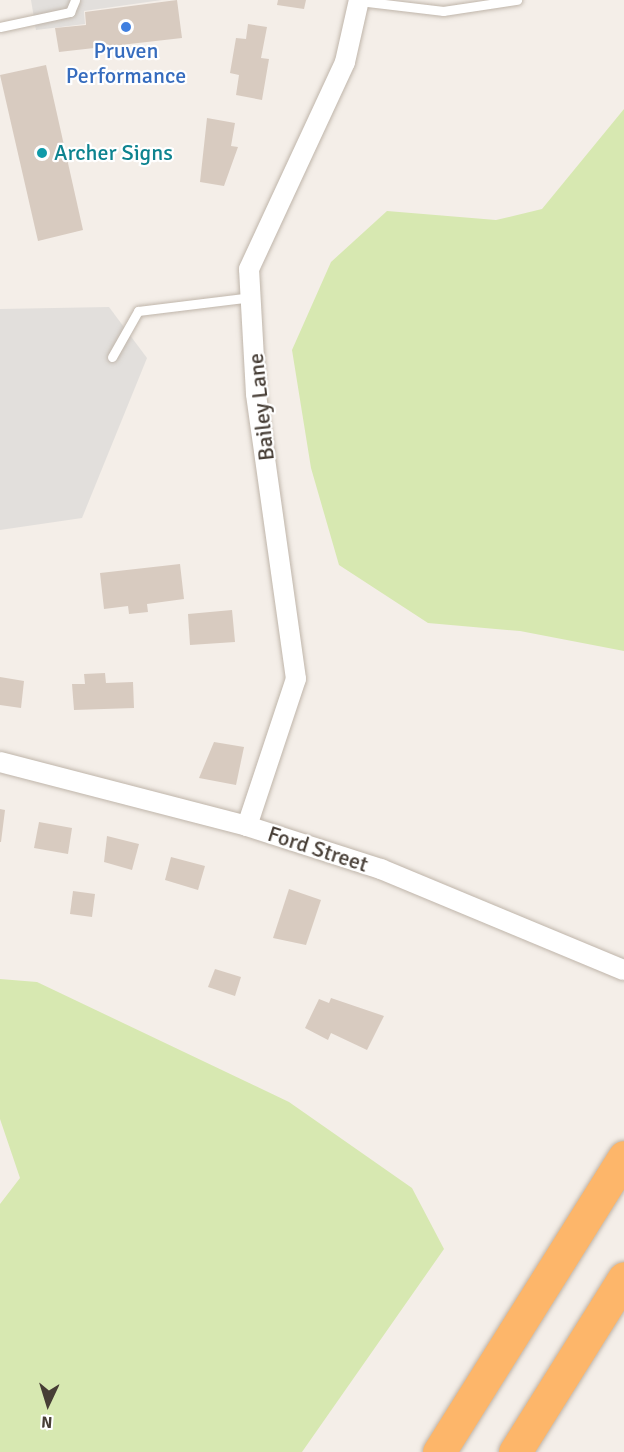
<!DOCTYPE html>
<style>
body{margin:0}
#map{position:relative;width:624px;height:1452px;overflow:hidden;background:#f4eee8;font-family:Signika,sans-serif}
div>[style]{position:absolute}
.green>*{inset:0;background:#d7e8b1}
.parking>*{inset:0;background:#e2dfdc}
.building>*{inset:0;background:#d8cbc0}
.roads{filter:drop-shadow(0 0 2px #bfb5aa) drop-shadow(0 0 2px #bfb5aa)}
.service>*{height:9px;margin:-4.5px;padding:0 4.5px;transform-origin:4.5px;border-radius:4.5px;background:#fff}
.minor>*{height:20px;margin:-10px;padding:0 10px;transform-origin:10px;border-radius:10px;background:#fff}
.motorway>*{height:33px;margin:-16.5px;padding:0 16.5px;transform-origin:16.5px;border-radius:16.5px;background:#fdb66a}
.dots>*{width:16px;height:16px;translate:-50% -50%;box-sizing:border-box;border:3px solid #fff;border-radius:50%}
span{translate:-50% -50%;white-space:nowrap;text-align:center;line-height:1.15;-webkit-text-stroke:4.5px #fff;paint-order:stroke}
.shop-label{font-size:22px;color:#366cbe}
.culture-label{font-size:22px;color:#0d838f}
.left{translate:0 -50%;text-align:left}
.street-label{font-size:22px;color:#473e36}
.north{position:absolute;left:18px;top:1374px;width:60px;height:60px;-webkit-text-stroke:4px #fff;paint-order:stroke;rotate:184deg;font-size:16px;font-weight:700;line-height:24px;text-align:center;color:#473e36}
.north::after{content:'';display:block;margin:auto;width:21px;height:27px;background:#473e36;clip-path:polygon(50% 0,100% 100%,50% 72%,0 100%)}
</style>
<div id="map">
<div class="green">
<i style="clip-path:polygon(624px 109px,624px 651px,520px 631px,428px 623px,339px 565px,311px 468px,292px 350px,331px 262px,387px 211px,496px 220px,542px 209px)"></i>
<i style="clip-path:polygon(0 979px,37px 982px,289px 1102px,412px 1188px,444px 1249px,302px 1452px,0 1452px,0 1204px,20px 1178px,0 1119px)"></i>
</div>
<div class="parking">
<i style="clip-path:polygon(31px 0,162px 0,84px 11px,85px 24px,36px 30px)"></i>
<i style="clip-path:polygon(109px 307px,147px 358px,82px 518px,0 530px,0 309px)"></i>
</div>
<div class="building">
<i style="clip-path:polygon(177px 0,182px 38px,59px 52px,55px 28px,86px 25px,85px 12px)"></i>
<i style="clip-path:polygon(278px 0,306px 0,304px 9px,277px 5px)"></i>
<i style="clip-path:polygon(248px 24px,267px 27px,261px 58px,269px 59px,262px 100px,236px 95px,239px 75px,230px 73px,236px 38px,246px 39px)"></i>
<i style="clip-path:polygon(46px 65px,83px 230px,38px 241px,0 75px)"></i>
<i style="clip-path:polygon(207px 118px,235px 123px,231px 146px,238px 147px,224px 186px,200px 182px)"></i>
<i style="clip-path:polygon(180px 564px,184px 599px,147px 604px,148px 612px,129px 614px,128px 606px,104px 609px,100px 573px)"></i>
<i style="clip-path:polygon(232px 610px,235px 642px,190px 645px,188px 614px)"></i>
<i style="clip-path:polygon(105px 673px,106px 683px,133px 682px,134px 708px,74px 710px,72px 684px,85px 684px,84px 674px)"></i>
<i style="clip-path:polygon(0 677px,24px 681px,21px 708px,0 705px)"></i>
<i style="clip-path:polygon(214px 742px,244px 747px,236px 785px,199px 778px)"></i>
<i style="clip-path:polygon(0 809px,5px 810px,1px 842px,0 842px)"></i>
<i style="clip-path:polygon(39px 822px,72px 828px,68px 854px,34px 848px)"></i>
<i style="clip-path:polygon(107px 836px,139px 844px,132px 870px,104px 862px)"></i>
<i style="clip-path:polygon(171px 857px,205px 866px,198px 890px,165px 880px)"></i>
<i style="clip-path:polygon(289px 889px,321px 900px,306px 945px,273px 938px)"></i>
<i style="clip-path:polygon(73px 891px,95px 894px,92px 917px,70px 914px)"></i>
<i style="clip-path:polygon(215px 969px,241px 977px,235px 996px,208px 987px)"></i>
<i style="clip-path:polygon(331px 998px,384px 1016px,367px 1050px,331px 1033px,328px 1040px,305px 1028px,319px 999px,329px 1003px)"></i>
</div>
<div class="roads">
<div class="service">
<i style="left:359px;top:1px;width:85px;rotate:6.8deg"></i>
<i style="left:443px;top:11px;width:75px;rotate:-8.5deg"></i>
<i style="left:0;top:27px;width:72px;rotate:-12.1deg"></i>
<i style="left:70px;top:12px;width:13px;rotate:-67deg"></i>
<i style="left:112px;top:357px;width:53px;rotate:-60.5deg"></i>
<i style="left:138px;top:311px;width:115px;rotate:-7deg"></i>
</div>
<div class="minor">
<i style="left:0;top:762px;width:255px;rotate:14.5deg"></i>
<i style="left:247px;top:826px;width:141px;rotate:17.8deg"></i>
<i style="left:381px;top:869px;width:263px;rotate:22.6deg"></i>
<i style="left:247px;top:826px;width:155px;rotate:-71.6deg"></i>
<i style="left:296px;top:679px;width:288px;rotate:-98deg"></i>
<i style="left:256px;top:394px;width:125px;rotate:-93.2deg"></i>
<i style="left:249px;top:269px;width:228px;rotate:-65.1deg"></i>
<i style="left:345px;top:62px;width:64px;rotate:-77.3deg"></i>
</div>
<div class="motorway">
<i style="left:439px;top:1452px;width:348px;rotate:-57.9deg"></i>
<i style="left:515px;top:1452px;width:205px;rotate:-57.9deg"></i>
</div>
</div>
<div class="dots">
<i style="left:126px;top:27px;background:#3f7fe0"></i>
<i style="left:42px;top:153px;background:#0f9aa8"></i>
</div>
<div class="shop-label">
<span style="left:126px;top:63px">Pruven<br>Performance</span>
</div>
<div class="culture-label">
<span class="left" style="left:54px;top:153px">Archer Signs</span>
</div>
<div class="street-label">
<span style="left:261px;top:407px;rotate:-96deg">Bailey Lane</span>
<span style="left:318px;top:849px;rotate:18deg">Ford Street</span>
</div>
<div class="north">N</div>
</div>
